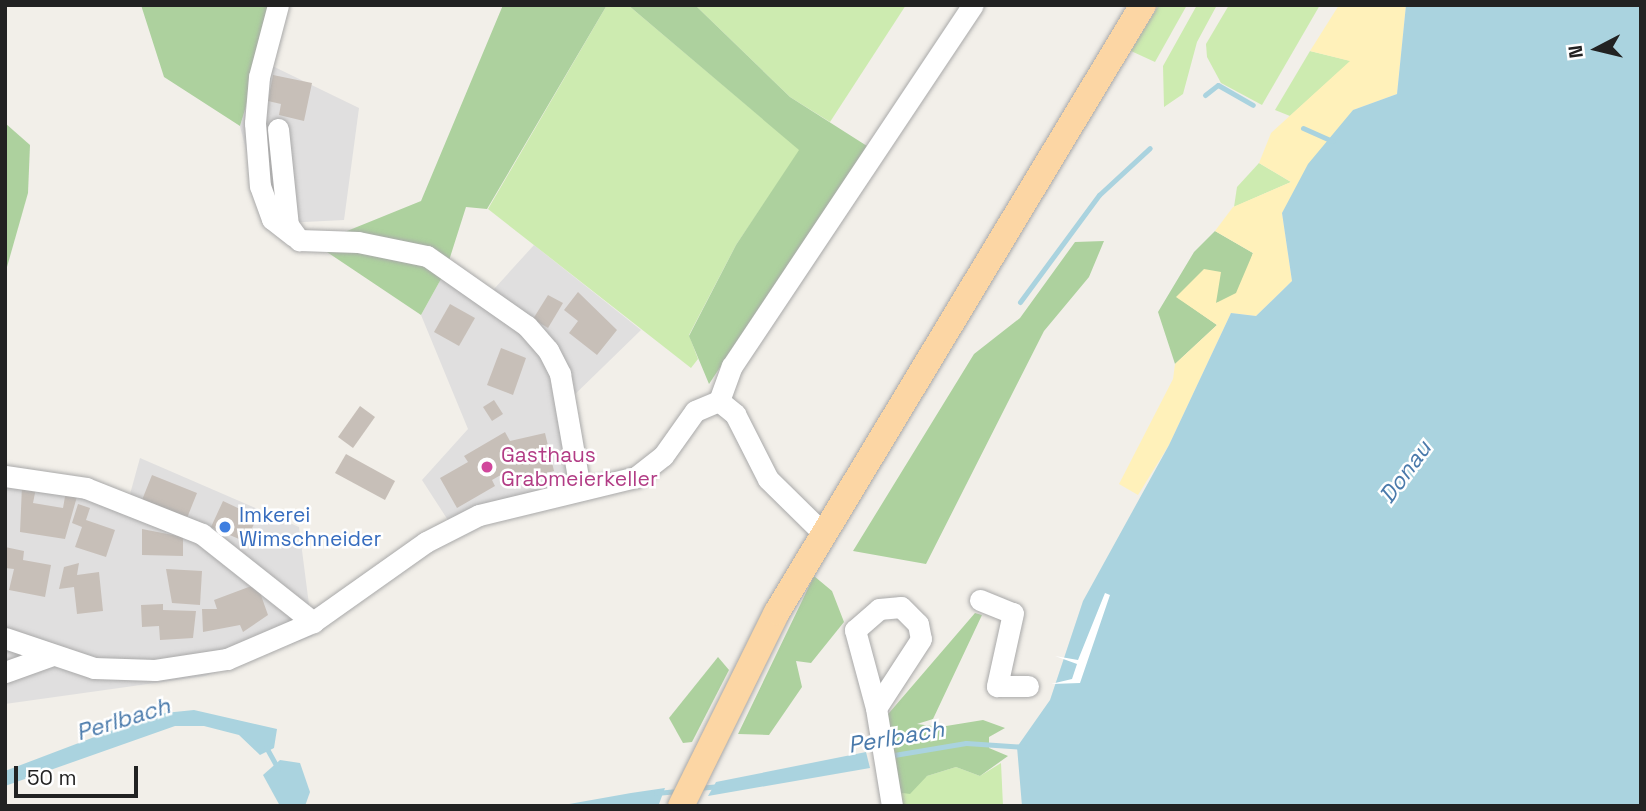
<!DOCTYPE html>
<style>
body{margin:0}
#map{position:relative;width:1646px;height:811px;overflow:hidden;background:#f2efe9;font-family:"Space Grotesk",sans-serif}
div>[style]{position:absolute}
.residential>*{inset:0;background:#e0dfdf}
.grass>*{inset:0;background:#cdebb0}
.forest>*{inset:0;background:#add19e}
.sand>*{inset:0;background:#fff1ba}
.water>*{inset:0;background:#aad3df}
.pier>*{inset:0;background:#fff}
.stream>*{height:5px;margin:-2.5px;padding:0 2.5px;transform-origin:2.5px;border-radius:2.5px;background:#aad3df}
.building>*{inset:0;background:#c7bfb8}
.roads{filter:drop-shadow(0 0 2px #a9a9a9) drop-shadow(0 0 2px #a9a9a9)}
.minor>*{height:21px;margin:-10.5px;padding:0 10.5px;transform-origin:10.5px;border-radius:10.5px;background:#fff}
.major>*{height:26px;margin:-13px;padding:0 13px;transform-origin:13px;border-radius:13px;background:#fcd6a4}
.dots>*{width:19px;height:19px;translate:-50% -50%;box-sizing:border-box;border:4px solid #fff;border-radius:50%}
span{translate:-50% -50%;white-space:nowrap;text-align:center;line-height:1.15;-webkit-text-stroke:5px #fff;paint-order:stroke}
.hotel-label{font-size:21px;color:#b23c85}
.left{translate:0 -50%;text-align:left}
.shop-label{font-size:21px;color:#366cbe}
.water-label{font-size:23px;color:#4a7aab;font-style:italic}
.frame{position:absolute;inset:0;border:7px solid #222;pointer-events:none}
.north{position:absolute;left:1562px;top:14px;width:70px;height:70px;-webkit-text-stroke:5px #fff;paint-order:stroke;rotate:263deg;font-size:19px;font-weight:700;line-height:28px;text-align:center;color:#222}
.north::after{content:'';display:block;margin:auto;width:24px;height:32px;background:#222;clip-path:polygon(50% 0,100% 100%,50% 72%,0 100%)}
.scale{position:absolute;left:14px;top:766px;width:124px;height:32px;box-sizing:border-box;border:4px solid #222;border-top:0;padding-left:9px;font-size:21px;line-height:24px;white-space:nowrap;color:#222;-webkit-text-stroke:5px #fff;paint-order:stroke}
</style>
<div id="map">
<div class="residential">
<i style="clip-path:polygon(260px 60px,359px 108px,344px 220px,265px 224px,240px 126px)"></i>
<i style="clip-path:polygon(534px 245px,641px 330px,566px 403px,580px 489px,453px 528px,422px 480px,468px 429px,421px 315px,446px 270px,484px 300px)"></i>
<i style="clip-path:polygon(140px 458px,299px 527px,313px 636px,205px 676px,5px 704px,5px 476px,127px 505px)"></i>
</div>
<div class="grass">
<i style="clip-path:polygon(607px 5px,628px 5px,800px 150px,736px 245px,689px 335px,698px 359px,691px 368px,488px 209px)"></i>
<i style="clip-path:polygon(695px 5px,906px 5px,830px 122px,790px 97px)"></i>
<i style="clip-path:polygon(1159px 5px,1187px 5px,1155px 62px,1131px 51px)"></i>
<i style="clip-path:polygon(1197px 5px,1217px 5px,1197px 42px,1183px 94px,1164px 107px,1163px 66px)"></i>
<i style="clip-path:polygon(1229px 5px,1320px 5px,1262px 105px,1221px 83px,1207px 57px,1206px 44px)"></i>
<i style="clip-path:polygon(1310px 51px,1351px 61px,1290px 116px,1275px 110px)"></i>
<i style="clip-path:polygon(1259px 163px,1291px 182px,1234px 207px,1237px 187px)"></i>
<i style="clip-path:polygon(1001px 763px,1003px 806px,896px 806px,895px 792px,927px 776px,956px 767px,980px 776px)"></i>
</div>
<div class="forest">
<i style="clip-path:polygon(141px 5px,287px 5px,260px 60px,240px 126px,164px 77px)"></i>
<i style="clip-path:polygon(503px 5px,607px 5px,487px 209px,466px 207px,446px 270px,421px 315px,315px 244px,421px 201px)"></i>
<i style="clip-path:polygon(628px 5px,695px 5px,790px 97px,867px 146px,709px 384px,689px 336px,736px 245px,799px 150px)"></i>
<i style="clip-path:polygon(5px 123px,30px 145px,28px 193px,5px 274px)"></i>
<i style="clip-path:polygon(1215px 231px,1253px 253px,1239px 296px,1216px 303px,1177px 297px,1217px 325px,1175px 364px,1158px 312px,1194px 252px)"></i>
<i style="clip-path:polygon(1104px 241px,1089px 277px,1044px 331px,926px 564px,853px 551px,974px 354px,1020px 318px,1075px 242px)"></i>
<i style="clip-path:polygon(814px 576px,832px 591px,844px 622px,811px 663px,796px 661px,802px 687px,769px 735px,738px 734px)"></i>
<i style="clip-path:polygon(975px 613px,982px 615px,933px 719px,917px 724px,940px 727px,983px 720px,1005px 728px,989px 737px,989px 748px,1008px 756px,980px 776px,956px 767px,927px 776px,910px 794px,895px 792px,883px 720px)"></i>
<i style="clip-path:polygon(718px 657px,729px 670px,692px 742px,683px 743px,669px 718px)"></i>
</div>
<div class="sand">
<i style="clip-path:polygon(1339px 5px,1406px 5px,1397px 94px,1353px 110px,1282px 213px,1292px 281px,1256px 316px,1231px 313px,1169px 445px,1138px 495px,1119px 484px,1173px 379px,1175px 364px,1217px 325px,1176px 297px,1204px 269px,1221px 272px,1216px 303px,1236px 293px,1253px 253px,1215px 231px,1233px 207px,1291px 182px,1259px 163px,1271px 133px,1350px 61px,1310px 51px)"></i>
</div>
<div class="water">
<i style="clip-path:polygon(1406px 5px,1641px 5px,1641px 806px,1022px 806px,1017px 747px,1050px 700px,1083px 601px,1169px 445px,1231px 313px,1256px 316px,1292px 281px,1282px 213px,1308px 164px,1353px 110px,1397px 94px)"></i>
<i style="clip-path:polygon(194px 710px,277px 729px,274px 748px,260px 755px,239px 735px,204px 726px,175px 726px,5px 786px,5px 771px,155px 714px)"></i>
<i style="clip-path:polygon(866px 752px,870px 768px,708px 796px,716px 782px)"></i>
<i style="clip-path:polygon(280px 760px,300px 763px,310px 792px,305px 806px,280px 806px,263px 775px)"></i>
<i style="clip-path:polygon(665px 788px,659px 804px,558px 806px,631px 793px)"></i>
</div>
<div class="pier">
<i style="clip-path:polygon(1105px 593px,1110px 595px,1080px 683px,1051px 684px,1072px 679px,1077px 664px,1055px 656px,1078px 660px)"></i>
</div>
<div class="stream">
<i style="left:1205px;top:95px;width:16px;rotate:-38deg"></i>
<i style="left:1218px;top:85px;width:40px;rotate:29.7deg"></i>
<i style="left:1303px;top:128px;width:32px;rotate:24deg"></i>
<i style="left:1020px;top:302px;width:133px;rotate:-53.6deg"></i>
<i style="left:1099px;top:195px;width:69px;rotate:-42.7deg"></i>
<i style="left:266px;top:747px;width:25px;rotate:61deg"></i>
<i style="left:888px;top:756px;width:79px;rotate:-9.5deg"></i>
<i style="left:966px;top:743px;width:58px;rotate:3.9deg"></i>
<i style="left:698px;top:788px;width:22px;rotate:-5deg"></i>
<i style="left:656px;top:793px;width:22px;rotate:-5deg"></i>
</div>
<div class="building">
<i style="clip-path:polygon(273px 75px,312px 83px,304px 121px,279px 115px,281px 104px,268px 101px)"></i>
<i style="clip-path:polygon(578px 292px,617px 330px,597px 355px,569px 333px,578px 321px,564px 310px)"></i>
<i style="clip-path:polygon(548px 295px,563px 303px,548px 328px,533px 319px)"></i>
<i style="clip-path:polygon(450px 304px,475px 318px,459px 346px,434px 332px)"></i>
<i style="clip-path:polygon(501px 348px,526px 358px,513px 395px,487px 385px)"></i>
<i style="clip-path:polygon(494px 400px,503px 414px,492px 421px,483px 407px)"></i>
<i style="clip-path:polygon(360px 406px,375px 417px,353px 448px,338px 437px)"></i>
<i style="clip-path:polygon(505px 432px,510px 441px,545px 433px,554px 471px,511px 483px,506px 472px,492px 480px,495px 486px,457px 508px,440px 478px,468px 462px,464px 456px)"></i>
<i style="clip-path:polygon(346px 454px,395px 481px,385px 500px,335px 473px)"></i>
<i style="clip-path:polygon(152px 475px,197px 493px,187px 518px,142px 500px)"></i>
<i style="clip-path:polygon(22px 486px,36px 488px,33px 503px,63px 508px,66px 491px,78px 493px,65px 539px,20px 532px)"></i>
<i style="clip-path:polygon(223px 501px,257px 517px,246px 542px,211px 527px)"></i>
<i style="clip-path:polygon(78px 504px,90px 508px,86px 520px,115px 530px,106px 557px,75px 547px,82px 527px,72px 523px)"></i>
<i style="clip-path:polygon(142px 529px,183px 537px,183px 556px,142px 555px)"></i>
<i style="clip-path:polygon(5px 547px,24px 551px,23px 560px,51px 565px,45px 597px,9px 590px,14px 569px,5px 568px)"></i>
<i style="clip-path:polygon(79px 563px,77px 575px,99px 572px,103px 611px,77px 614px,74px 587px,59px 589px,64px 567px)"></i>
<i style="clip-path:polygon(166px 569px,202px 571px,200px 605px,172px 603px)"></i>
<i style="clip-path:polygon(257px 584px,268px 615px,243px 632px,240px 625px,203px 632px,202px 609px,217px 609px,214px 600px)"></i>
<i style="clip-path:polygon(163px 604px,163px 610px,196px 611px,193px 638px,160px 640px,159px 626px,142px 627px,141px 605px)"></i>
</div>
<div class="roads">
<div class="minor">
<i style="left:278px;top:5px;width:74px;rotate:104.8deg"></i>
<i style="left:259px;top:77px;width:46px;rotate:95deg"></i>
<i style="left:255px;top:123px;width:63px;rotate:85.5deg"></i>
<i style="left:260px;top:186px;width:35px;rotate:70deg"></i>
<i style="left:272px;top:219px;width:28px;rotate:38deg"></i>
<i style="left:278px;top:129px;width:97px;rotate:84.1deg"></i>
<i style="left:288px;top:225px;width:19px;rotate:54deg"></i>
<i style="left:299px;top:240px;width:59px;rotate:1.9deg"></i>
<i style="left:358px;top:242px;width:70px;rotate:11.5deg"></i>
<i style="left:427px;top:256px;width:122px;rotate:35deg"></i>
<i style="left:527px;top:326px;width:32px;rotate:49deg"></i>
<i style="left:548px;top:350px;width:27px;rotate:63deg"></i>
<i style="left:560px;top:374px;width:117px;rotate:80.1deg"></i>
<i style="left:719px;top:401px;width:37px;rotate:-70deg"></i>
<i style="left:732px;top:366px;width:434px;rotate:-56.3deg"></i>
<i style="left:719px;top:401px;width:21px;rotate:39deg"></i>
<i style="left:735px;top:414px;width:73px;rotate:63.1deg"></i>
<i style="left:768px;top:479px;width:77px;rotate:44.5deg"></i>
<i style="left:5px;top:476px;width:82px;rotate:8.4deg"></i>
<i style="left:86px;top:488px;width:125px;rotate:21.6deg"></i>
<i style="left:202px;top:534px;width:142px;rotate:38.4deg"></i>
<i style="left:980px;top:600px;width:35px;rotate:22deg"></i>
<i style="left:1013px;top:613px;width:75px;rotate:102.4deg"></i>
<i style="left:997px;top:686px;width:31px"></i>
<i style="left:5px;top:638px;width:94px;rotate:18.6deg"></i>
<i style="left:94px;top:668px;width:61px;rotate:1.9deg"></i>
<i style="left:155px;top:670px;width:73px;rotate:-8.7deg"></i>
<i style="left:227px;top:659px;width:94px;rotate:-23.3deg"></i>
<i style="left:313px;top:622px;width:138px;rotate:-35.3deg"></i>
<i style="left:426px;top:542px;width:59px;rotate:-27deg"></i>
<i style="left:479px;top:515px;width:162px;rotate:-13.6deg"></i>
<i style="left:636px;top:477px;width:34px;rotate:-38deg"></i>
<i style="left:663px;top:456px;width:55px;rotate:-54.6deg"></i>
<i style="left:695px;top:411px;width:26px;rotate:-23deg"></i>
<i style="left:5px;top:672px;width:48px;rotate:-19.6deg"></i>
<i style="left:876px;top:708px;width:81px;rotate:-105.1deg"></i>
<i style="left:855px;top:630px;width:32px;rotate:-41deg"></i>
<i style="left:879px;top:609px;width:22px;rotate:-5deg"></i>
<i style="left:901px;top:607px;width:24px;rotate:45deg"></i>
<i style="left:918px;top:624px;width:15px;rotate:79deg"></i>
<i style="left:921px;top:639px;width:82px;rotate:123.1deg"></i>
<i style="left:876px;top:708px;width:99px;rotate:80.7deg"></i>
</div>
<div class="major">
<i style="left:681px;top:806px;width:216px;rotate:-63.7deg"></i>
<i style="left:777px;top:612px;width:709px;rotate:-58.91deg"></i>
</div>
</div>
<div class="dots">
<i style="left:487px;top:467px;background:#d1479c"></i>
<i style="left:225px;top:527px;background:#3f7fe0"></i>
</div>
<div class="hotel-label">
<span class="left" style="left:501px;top:467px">Gasthaus<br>Grabmeierkeller</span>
</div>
<div class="shop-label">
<span class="left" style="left:239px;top:527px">Imkerei<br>Wimschneider</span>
</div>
<div class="water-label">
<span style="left:1405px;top:472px;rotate:-54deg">Donau</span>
<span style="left:123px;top:719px;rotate:-17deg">Perlbach</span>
<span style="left:896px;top:737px;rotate:-10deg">Perlbach</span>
</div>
<div class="frame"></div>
<div class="north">N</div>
<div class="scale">50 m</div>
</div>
